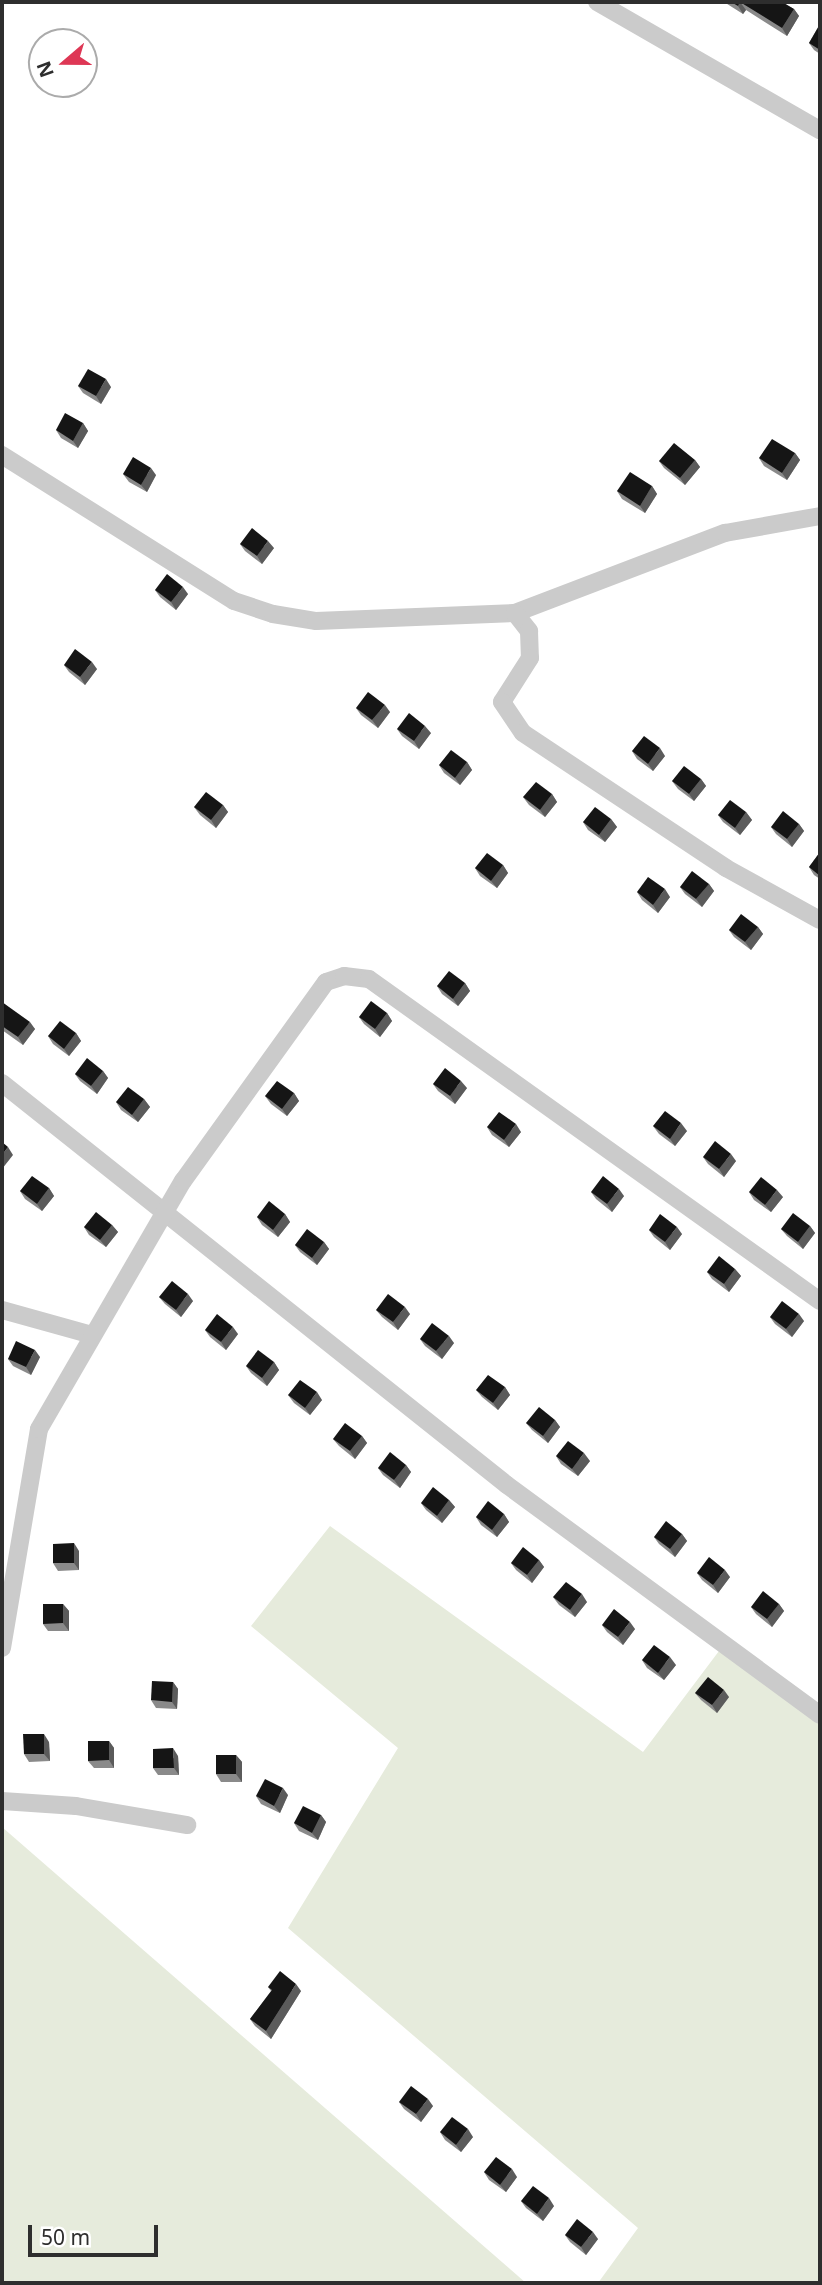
<!DOCTYPE html>
<style>
body{margin:0}
#map{position:relative;width:822px;height:2285px;overflow:hidden;background:#fff;font-family:"Noto Sans",sans-serif}
div>[style]{position:absolute}
.green>*{inset:0;background:#e6ebdc}
.minor>*{height:18px;margin:-9px;padding:0 9px;transform-origin:9px;border-radius:9px;background:#cbcbcb}
.wall>*{inset:0;background:#8a8a8a}
.shaded-wall>*{inset:0;background:#5b5b5b}
.building>*{inset:0;background:#151515}
span{translate:-50% -50%;white-space:nowrap;text-align:center;line-height:1.15;-webkit-text-stroke:7px #fff;paint-order:stroke}
.frame{position:absolute;inset:0;border:4px solid #2e2e2e;pointer-events:none}
.north{position:absolute;left:28px;top:28px;width:70px;height:70px;box-sizing:border-box;background:#fff;border:2px solid #ababab;border-radius:50%;rotate:250deg;font-size:19px;font-weight:700;line-height:28px;text-align:center;color:#2e2e2e}
.north::after{content:'';display:block;margin:auto;width:24px;height:32px;background:#de3755;clip-path:polygon(50% 0,100% 100%,50% 72%,0 100%)}
.scale{position:absolute;left:28px;top:2225px;width:130px;height:32px;box-sizing:border-box;border:4px solid #2e2e2e;border-top:0;padding-left:9px;font-size:21px;line-height:24px;white-space:nowrap;color:#2e2e2e;-webkit-text-stroke:5px #fff;paint-order:stroke}
</style>
<div id="map">
<div class="green">
<i style="clip-path:polygon(330px 1526px,643px 1752px,722px 1647px,820px 1715px,820px 2283px,598px 2283px,638px 2228px,288px 1928px,398px 1748px,251px 1626px)"></i>
<i style="clip-path:polygon(2px 1827px,526px 2283px,2px 2283px)"></i>
</div>
<div class="minor">
<i style="left:597px;top:2px;width:257px;rotate:29.9deg"></i>
<i style="left:2px;top:455px;width:274px;rotate:32.2deg"></i>
<i style="left:234px;top:601px;width:41px;rotate:18.4deg"></i>
<i style="left:273px;top:614px;width:44px;rotate:9.2deg"></i>
<i style="left:316px;top:621px;width:199px;rotate:-2.3deg"></i>
<i style="left:515px;top:613px;width:225px;rotate:-20.9deg"></i>
<i style="left:725px;top:533px;width:97px;rotate:-10.1deg"></i>
<i style="left:515px;top:613px;width:23px;rotate:52deg"></i>
<i style="left:529px;top:631px;width:27px;rotate:88deg"></i>
<i style="left:530px;top:658px;width:52px;rotate:122.5deg"></i>
<i style="left:502px;top:702px;width:37px;rotate:56deg"></i>
<i style="left:523px;top:733px;width:244px;rotate:33.6deg"></i>
<i style="left:726px;top:868px;width:107px;rotate:29deg"></i>
<i style="left:2px;top:1083px;width:645px;rotate:38.52deg"></i>
<i style="left:507px;top:1485px;width:388px;rotate:36.3deg"></i>
<i style="left:2px;top:1310px;width:93px;rotate:15.5deg"></i>
<i style="left:2px;top:1648px;width:222px;rotate:-80.4deg"></i>
<i style="left:39px;top:1429px;width:287px;rotate:-59.9deg"></i>
<i style="left:183px;top:1181px;width:245px;rotate:-54.3deg"></i>
<i style="left:326px;top:982px;width:19px;rotate:-18deg"></i>
<i style="left:344px;top:976px;width:25px;rotate:7deg"></i>
<i style="left:369px;top:979px;width:554px;rotate:35.53deg"></i>
<i style="left:2px;top:1801px;width:74px;rotate:3.9deg"></i>
<i style="left:76px;top:1806px;width:113px;rotate:9.7deg"></i>
</div>
<div class="wall">
<i style="clip-path:polygon(724px 2px,782px 2px,794px 9px,799px 16px,787px 36px,746px 10px,743px 14px)"></i>
<i style="clip-path:polygon(820px 24px,820px 54px,814px 50px,809px 43px)"></i>
<i style="clip-path:polygon(78px 386px,111px 387px,101px 404px,83px 393px)"></i>
<i style="clip-path:polygon(83px 423px,88px 431px,78px 448px,61px 438px,56px 430px)"></i>
<i style="clip-path:polygon(795px 453px,800px 460px,787px 480px,764px 466px,759px 458px)"></i>
<i style="clip-path:polygon(695px 460px,700px 467px,685px 485px,664px 468px,659px 461px)"></i>
<i style="clip-path:polygon(123px 474px,156px 475px,147px 492px,129px 482px)"></i>
<i style="clip-path:polygon(652px 486px,657px 494px,645px 513px,622px 499px,617px 491px)"></i>
<i style="clip-path:polygon(240px 544px,274px 548px,262px 564px,245px 551px)"></i>
<i style="clip-path:polygon(155px 590px,188px 594px,176px 610px,160px 597px)"></i>
<i style="clip-path:polygon(64px 665px,97px 669px,85px 685px,69px 672px)"></i>
<i style="clip-path:polygon(356px 708px,390px 712px,378px 728px,361px 715px)"></i>
<i style="clip-path:polygon(397px 729px,431px 733px,419px 749px,402px 736px)"></i>
<i style="clip-path:polygon(632px 751px,665px 756px,653px 771px,637px 759px)"></i>
<i style="clip-path:polygon(467px 762px,472px 770px,460px 785px,444px 773px,439px 765px)"></i>
<i style="clip-path:polygon(701px 779px,706px 786px,694px 801px,678px 789px,672px 781px)"></i>
<i style="clip-path:polygon(552px 794px,557px 802px,545px 817px,529px 805px,523px 797px)"></i>
<i style="clip-path:polygon(223px 805px,228px 812px,216px 828px,200px 815px,194px 807px)"></i>
<i style="clip-path:polygon(746px 812px,752px 820px,740px 835px,723px 822px,718px 815px)"></i>
<i style="clip-path:polygon(611px 819px,617px 827px,605px 842px,588px 830px,583px 822px)"></i>
<i style="clip-path:polygon(799px 824px,804px 831px,792px 847px,776px 834px,771px 827px)"></i>
<i style="clip-path:polygon(820px 852px,820px 879px,814px 875px,809px 867px)"></i>
<i style="clip-path:polygon(503px 865px,508px 873px,497px 888px,480px 876px,475px 868px)"></i>
<i style="clip-path:polygon(709px 884px,714px 891px,702px 907px,685px 894px,680px 887px)"></i>
<i style="clip-path:polygon(637px 892px,670px 897px,658px 913px,642px 900px)"></i>
<i style="clip-path:polygon(758px 927px,763px 934px,751px 950px,734px 937px,729px 930px)"></i>
<i style="clip-path:polygon(465px 983px,470px 991px,458px 1006px,442px 994px,437px 986px)"></i>
<i style="clip-path:polygon(2px 1002px,35px 1029px,23px 1045px,2px 1030px)"></i>
<i style="clip-path:polygon(387px 1013px,392px 1021px,380px 1037px,364px 1024px,359px 1017px)"></i>
<i style="clip-path:polygon(76px 1033px,81px 1041px,69px 1056px,53px 1044px,48px 1036px)"></i>
<i style="clip-path:polygon(103px 1071px,108px 1078px,97px 1094px,80px 1081px,75px 1074px)"></i>
<i style="clip-path:polygon(433px 1084px,467px 1088px,455px 1104px,438px 1091px)"></i>
<i style="clip-path:polygon(294px 1093px,299px 1101px,287px 1116px,271px 1104px,265px 1096px)"></i>
<i style="clip-path:polygon(144px 1099px,150px 1107px,138px 1122px,121px 1110px,116px 1102px)"></i>
<i style="clip-path:polygon(653px 1126px,687px 1131px,675px 1146px,659px 1134px)"></i>
<i style="clip-path:polygon(487px 1127px,521px 1132px,509px 1147px,492px 1135px)"></i>
<i style="clip-path:polygon(703px 1157px,736px 1161px,724px 1177px,708px 1164px)"></i>
<i style="clip-path:polygon(49px 1188px,54px 1196px,42px 1211px,25px 1199px,20px 1191px)"></i>
<i style="clip-path:polygon(591px 1192px,624px 1196px,612px 1212px,596px 1199px)"></i>
<i style="clip-path:polygon(749px 1192px,783px 1197px,771px 1212px,754px 1200px)"></i>
<i style="clip-path:polygon(285px 1214px,290px 1222px,278px 1237px,262px 1225px,257px 1217px)"></i>
<i style="clip-path:polygon(112px 1225px,118px 1232px,106px 1247px,89px 1235px,84px 1227px)"></i>
<i style="clip-path:polygon(810px 1226px,815px 1233px,803px 1249px,787px 1236px,781px 1229px)"></i>
<i style="clip-path:polygon(649px 1230px,682px 1234px,670px 1250px,654px 1237px)"></i>
<i style="clip-path:polygon(324px 1242px,329px 1249px,317px 1265px,300px 1252px,295px 1245px)"></i>
<i style="clip-path:polygon(735px 1269px,741px 1276px,729px 1292px,712px 1279px,707px 1272px)"></i>
<i style="clip-path:polygon(159px 1297px,193px 1301px,181px 1317px,165px 1304px)"></i>
<i style="clip-path:polygon(376px 1310px,410px 1314px,398px 1330px,382px 1317px)"></i>
<i style="clip-path:polygon(770px 1317px,804px 1321px,792px 1337px,775px 1324px)"></i>
<i style="clip-path:polygon(205px 1330px,238px 1334px,226px 1350px,210px 1337px)"></i>
<i style="clip-path:polygon(420px 1339px,454px 1343px,442px 1359px,425px 1346px)"></i>
<i style="clip-path:polygon(40px 1357px,31px 1375px,13px 1366px,8px 1359px)"></i>
<i style="clip-path:polygon(274px 1362px,279px 1370px,267px 1386px,251px 1373px,246px 1366px)"></i>
<i style="clip-path:polygon(505px 1387px,510px 1395px,498px 1410px,482px 1397px,476px 1390px)"></i>
<i style="clip-path:polygon(288px 1395px,322px 1400px,310px 1415px,294px 1403px)"></i>
<i style="clip-path:polygon(555px 1420px,560px 1427px,548px 1443px,532px 1430px,526px 1423px)"></i>
<i style="clip-path:polygon(362px 1436px,367px 1443px,355px 1459px,339px 1446px,333px 1439px)"></i>
<i style="clip-path:polygon(556px 1456px,590px 1461px,578px 1476px,561px 1464px)"></i>
<i style="clip-path:polygon(406px 1465px,411px 1472px,400px 1488px,383px 1475px,378px 1468px)"></i>
<i style="clip-path:polygon(449px 1500px,455px 1507px,442px 1523px,426px 1510px,421px 1503px)"></i>
<i style="clip-path:polygon(504px 1514px,509px 1522px,497px 1537px,481px 1525px,476px 1517px)"></i>
<i style="clip-path:polygon(682px 1534px,687px 1541px,675px 1557px,659px 1544px,654px 1537px)"></i>
<i style="clip-path:polygon(79px 1551px,79px 1570px,58px 1571px,53px 1563px)"></i>
<i style="clip-path:polygon(539px 1560px,544px 1567px,532px 1583px,516px 1570px,511px 1563px)"></i>
<i style="clip-path:polygon(697px 1573px,730px 1577px,718px 1593px,702px 1580px)"></i>
<i style="clip-path:polygon(553px 1597px,587px 1602px,575px 1617px,559px 1605px)"></i>
<i style="clip-path:polygon(63px 1604px,69px 1611px,69px 1631px,48px 1631px,43px 1624px)"></i>
<i style="clip-path:polygon(779px 1604px,784px 1611px,772px 1627px,756px 1614px,751px 1607px)"></i>
<i style="clip-path:polygon(602px 1625px,635px 1629px,623px 1645px,607px 1632px)"></i>
<i style="clip-path:polygon(642px 1660px,676px 1665px,664px 1680px,647px 1668px)"></i>
<i style="clip-path:polygon(173px 1682px,178px 1689px,177px 1709px,156px 1708px,151px 1700px)"></i>
<i style="clip-path:polygon(695px 1693px,729px 1697px,717px 1713px,701px 1700px)"></i>
<i style="clip-path:polygon(109px 1741px,114px 1748px,114px 1768px,94px 1768px,88px 1761px)"></i>
<i style="clip-path:polygon(49px 1742px,50px 1761px,29px 1762px,24px 1754px)"></i>
<i style="clip-path:polygon(236px 1755px,242px 1762px,242px 1782px,221px 1782px,216px 1774px)"></i>
<i style="clip-path:polygon(178px 1756px,179px 1775px,158px 1775px,153px 1768px)"></i>
<i style="clip-path:polygon(288px 1795px,280px 1813px,261px 1804px,256px 1796px)"></i>
<i style="clip-path:polygon(321px 1815px,326px 1822px,318px 1840px,299px 1831px,294px 1823px)"></i>
<i style="clip-path:polygon(268px 1987px,301px 1991px,271px 2039px,255px 2026px,250px 2019px,271px 1991px)"></i>
<i style="clip-path:polygon(399px 2102px,433px 2106px,421px 2122px,404px 2109px)"></i>
<i style="clip-path:polygon(440px 2132px,473px 2137px,461px 2152px,445px 2140px)"></i>
<i style="clip-path:polygon(484px 2172px,517px 2177px,506px 2192px,489px 2180px)"></i>
<i style="clip-path:polygon(521px 2201px,554px 2206px,543px 2221px,526px 2208px)"></i>
<i style="clip-path:polygon(565px 2235px,598px 2239px,586px 2255px,570px 2242px)"></i>
</div>
<div class="shaded-wall">
<i style="clip-path:polygon(740px 2px,746px 10px,743px 14px,738px 6px)"></i>
<i style="clip-path:polygon(794px 9px,799px 16px,787px 36px,782px 28px)"></i>
<i style="clip-path:polygon(106px 379px,111px 387px,101px 404px,96px 396px)"></i>
<i style="clip-path:polygon(83px 423px,88px 431px,78px 448px,73px 441px)"></i>
<i style="clip-path:polygon(795px 453px,800px 460px,787px 480px,782px 473px)"></i>
<i style="clip-path:polygon(695px 460px,700px 467px,685px 485px,680px 478px)"></i>
<i style="clip-path:polygon(151px 468px,156px 475px,147px 492px,141px 485px)"></i>
<i style="clip-path:polygon(652px 486px,657px 494px,645px 513px,640px 506px)"></i>
<i style="clip-path:polygon(268px 541px,274px 548px,262px 564px,257px 556px)"></i>
<i style="clip-path:polygon(183px 587px,188px 594px,176px 610px,171px 602px)"></i>
<i style="clip-path:polygon(92px 662px,97px 669px,85px 685px,80px 677px)"></i>
<i style="clip-path:polygon(385px 705px,390px 712px,378px 728px,372px 720px)"></i>
<i style="clip-path:polygon(425px 726px,431px 733px,419px 749px,414px 741px)"></i>
<i style="clip-path:polygon(660px 748px,665px 756px,653px 771px,648px 764px)"></i>
<i style="clip-path:polygon(467px 762px,472px 770px,460px 785px,455px 778px)"></i>
<i style="clip-path:polygon(701px 779px,706px 786px,694px 801px,689px 794px)"></i>
<i style="clip-path:polygon(552px 794px,557px 802px,545px 817px,540px 810px)"></i>
<i style="clip-path:polygon(223px 805px,228px 812px,216px 828px,211px 820px)"></i>
<i style="clip-path:polygon(746px 812px,752px 820px,740px 835px,735px 828px)"></i>
<i style="clip-path:polygon(611px 819px,617px 827px,605px 842px,599px 835px)"></i>
<i style="clip-path:polygon(799px 824px,804px 831px,792px 847px,787px 839px)"></i>
<i style="clip-path:polygon(503px 865px,508px 873px,497px 888px,491px 881px)"></i>
<i style="clip-path:polygon(709px 884px,714px 891px,702px 907px,696px 899px)"></i>
<i style="clip-path:polygon(665px 889px,670px 897px,658px 913px,653px 905px)"></i>
<i style="clip-path:polygon(758px 927px,763px 934px,751px 950px,745px 942px)"></i>
<i style="clip-path:polygon(465px 983px,470px 991px,458px 1006px,453px 999px)"></i>
<i style="clip-path:polygon(387px 1013px,392px 1021px,380px 1037px,375px 1029px)"></i>
<i style="clip-path:polygon(30px 1022px,35px 1029px,23px 1045px,18px 1037px)"></i>
<i style="clip-path:polygon(76px 1033px,81px 1041px,69px 1056px,64px 1049px)"></i>
<i style="clip-path:polygon(103px 1071px,108px 1078px,97px 1094px,91px 1086px)"></i>
<i style="clip-path:polygon(461px 1081px,467px 1088px,455px 1104px,450px 1096px)"></i>
<i style="clip-path:polygon(294px 1093px,299px 1101px,287px 1116px,282px 1109px)"></i>
<i style="clip-path:polygon(144px 1099px,150px 1107px,138px 1122px,132px 1115px)"></i>
<i style="clip-path:polygon(681px 1123px,687px 1131px,675px 1146px,670px 1139px)"></i>
<i style="clip-path:polygon(516px 1124px,521px 1132px,509px 1147px,504px 1140px)"></i>
<i style="clip-path:polygon(8px 1147px,13px 1155px,2px 1169px,2px 1155px)"></i>
<i style="clip-path:polygon(731px 1154px,736px 1161px,724px 1177px,719px 1169px)"></i>
<i style="clip-path:polygon(49px 1188px,54px 1196px,42px 1211px,37px 1204px)"></i>
<i style="clip-path:polygon(619px 1189px,624px 1196px,612px 1212px,607px 1204px)"></i>
<i style="clip-path:polygon(777px 1190px,783px 1197px,771px 1212px,765px 1205px)"></i>
<i style="clip-path:polygon(285px 1214px,290px 1222px,278px 1237px,273px 1230px)"></i>
<i style="clip-path:polygon(112px 1225px,118px 1232px,106px 1247px,100px 1240px)"></i>
<i style="clip-path:polygon(810px 1226px,815px 1233px,803px 1249px,798px 1242px)"></i>
<i style="clip-path:polygon(677px 1227px,682px 1234px,670px 1250px,665px 1242px)"></i>
<i style="clip-path:polygon(324px 1242px,329px 1249px,317px 1265px,312px 1258px)"></i>
<i style="clip-path:polygon(735px 1269px,741px 1276px,729px 1292px,724px 1284px)"></i>
<i style="clip-path:polygon(188px 1294px,193px 1301px,181px 1317px,176px 1310px)"></i>
<i style="clip-path:polygon(405px 1307px,410px 1314px,398px 1330px,393px 1322px)"></i>
<i style="clip-path:polygon(799px 1314px,804px 1321px,792px 1337px,786px 1329px)"></i>
<i style="clip-path:polygon(233px 1327px,238px 1334px,226px 1350px,221px 1342px)"></i>
<i style="clip-path:polygon(449px 1336px,454px 1343px,442px 1359px,436px 1351px)"></i>
<i style="clip-path:polygon(35px 1350px,40px 1357px,31px 1375px,26px 1367px)"></i>
<i style="clip-path:polygon(274px 1362px,279px 1370px,267px 1386px,262px 1378px)"></i>
<i style="clip-path:polygon(505px 1387px,510px 1395px,498px 1410px,493px 1403px)"></i>
<i style="clip-path:polygon(317px 1392px,322px 1400px,310px 1415px,305px 1408px)"></i>
<i style="clip-path:polygon(555px 1420px,560px 1427px,548px 1443px,543px 1436px)"></i>
<i style="clip-path:polygon(362px 1436px,367px 1443px,355px 1459px,350px 1451px)"></i>
<i style="clip-path:polygon(584px 1453px,590px 1461px,578px 1476px,572px 1469px)"></i>
<i style="clip-path:polygon(406px 1465px,411px 1472px,400px 1488px,394px 1480px)"></i>
<i style="clip-path:polygon(449px 1500px,455px 1507px,442px 1523px,437px 1516px)"></i>
<i style="clip-path:polygon(504px 1514px,509px 1522px,497px 1537px,492px 1530px)"></i>
<i style="clip-path:polygon(682px 1534px,687px 1541px,675px 1557px,670px 1549px)"></i>
<i style="clip-path:polygon(74px 1543px,79px 1551px,79px 1570px,74px 1563px)"></i>
<i style="clip-path:polygon(539px 1560px,544px 1567px,532px 1583px,527px 1575px)"></i>
<i style="clip-path:polygon(725px 1570px,730px 1577px,718px 1593px,713px 1585px)"></i>
<i style="clip-path:polygon(582px 1594px,587px 1602px,575px 1617px,570px 1610px)"></i>
<i style="clip-path:polygon(63px 1604px,69px 1611px,69px 1631px,63px 1623px)"></i>
<i style="clip-path:polygon(779px 1604px,784px 1611px,772px 1627px,767px 1619px)"></i>
<i style="clip-path:polygon(630px 1622px,635px 1629px,623px 1645px,618px 1637px)"></i>
<i style="clip-path:polygon(670px 1657px,676px 1665px,664px 1680px,658px 1673px)"></i>
<i style="clip-path:polygon(173px 1682px,178px 1689px,177px 1709px,172px 1702px)"></i>
<i style="clip-path:polygon(724px 1690px,729px 1697px,717px 1713px,712px 1705px)"></i>
<i style="clip-path:polygon(44px 1734px,49px 1742px,50px 1761px,44px 1754px)"></i>
<i style="clip-path:polygon(109px 1741px,114px 1748px,114px 1768px,109px 1760px)"></i>
<i style="clip-path:polygon(173px 1748px,178px 1756px,179px 1775px,174px 1768px)"></i>
<i style="clip-path:polygon(236px 1755px,242px 1762px,242px 1782px,236px 1774px)"></i>
<i style="clip-path:polygon(283px 1788px,288px 1795px,280px 1813px,274px 1806px)"></i>
<i style="clip-path:polygon(321px 1815px,326px 1822px,318px 1840px,312px 1833px)"></i>
<i style="clip-path:polygon(296px 1984px,301px 1991px,271px 2039px,266px 2031px)"></i>
<i style="clip-path:polygon(428px 2099px,433px 2106px,421px 2122px,416px 2114px)"></i>
<i style="clip-path:polygon(468px 2129px,473px 2137px,461px 2152px,456px 2145px)"></i>
<i style="clip-path:polygon(512px 2169px,517px 2177px,506px 2192px,500px 2185px)"></i>
<i style="clip-path:polygon(549px 2198px,554px 2206px,543px 2221px,537px 2214px)"></i>
<i style="clip-path:polygon(593px 2232px,598px 2239px,586px 2255px,581px 2247px)"></i>
</div>
<div class="building">
<i style="clip-path:polygon(731px 2px,782px 2px,794px 9px,782px 28px,740px 2px,738px 6px)"></i>
<i style="clip-path:polygon(820px 24px,820px 50px,809px 43px)"></i>
<i style="clip-path:polygon(88px 369px,106px 379px,96px 396px,78px 386px)"></i>
<i style="clip-path:polygon(65px 413px,83px 423px,73px 441px,56px 430px)"></i>
<i style="clip-path:polygon(772px 439px,795px 453px,782px 473px,759px 458px)"></i>
<i style="clip-path:polygon(674px 443px,695px 460px,680px 478px,659px 461px)"></i>
<i style="clip-path:polygon(133px 457px,151px 468px,141px 485px,123px 474px)"></i>
<i style="clip-path:polygon(630px 472px,652px 486px,640px 506px,617px 491px)"></i>
<i style="clip-path:polygon(252px 528px,268px 541px,257px 556px,240px 544px)"></i>
<i style="clip-path:polygon(167px 574px,183px 587px,171px 602px,155px 590px)"></i>
<i style="clip-path:polygon(75px 649px,92px 662px,80px 677px,64px 665px)"></i>
<i style="clip-path:polygon(368px 692px,385px 705px,372px 720px,356px 708px)"></i>
<i style="clip-path:polygon(409px 713px,425px 726px,414px 741px,397px 729px)"></i>
<i style="clip-path:polygon(644px 736px,660px 748px,648px 764px,632px 751px)"></i>
<i style="clip-path:polygon(451px 750px,467px 762px,455px 778px,439px 765px)"></i>
<i style="clip-path:polygon(684px 766px,701px 779px,689px 794px,672px 781px)"></i>
<i style="clip-path:polygon(536px 782px,552px 794px,540px 810px,523px 797px)"></i>
<i style="clip-path:polygon(206px 792px,223px 805px,211px 820px,194px 807px)"></i>
<i style="clip-path:polygon(730px 800px,746px 812px,735px 828px,718px 815px)"></i>
<i style="clip-path:polygon(595px 807px,611px 819px,599px 835px,583px 822px)"></i>
<i style="clip-path:polygon(783px 811px,799px 824px,787px 839px,771px 827px)"></i>
<i style="clip-path:polygon(820px 852px,820px 876px,809px 867px)"></i>
<i style="clip-path:polygon(487px 853px,503px 865px,491px 881px,475px 868px)"></i>
<i style="clip-path:polygon(692px 871px,709px 884px,696px 899px,680px 887px)"></i>
<i style="clip-path:polygon(648px 877px,665px 889px,653px 905px,637px 892px)"></i>
<i style="clip-path:polygon(741px 914px,758px 927px,745px 942px,729px 930px)"></i>
<i style="clip-path:polygon(449px 971px,465px 983px,453px 999px,437px 986px)"></i>
<i style="clip-path:polygon(371px 1001px,387px 1013px,375px 1029px,359px 1017px)"></i>
<i style="clip-path:polygon(2px 1002px,30px 1022px,18px 1037px,2px 1026px)"></i>
<i style="clip-path:polygon(60px 1021px,76px 1033px,64px 1049px,48px 1036px)"></i>
<i style="clip-path:polygon(87px 1058px,103px 1071px,91px 1086px,75px 1074px)"></i>
<i style="clip-path:polygon(445px 1068px,461px 1081px,450px 1096px,433px 1084px)"></i>
<i style="clip-path:polygon(277px 1081px,294px 1093px,282px 1109px,265px 1096px)"></i>
<i style="clip-path:polygon(128px 1087px,144px 1099px,132px 1115px,116px 1102px)"></i>
<i style="clip-path:polygon(665px 1111px,681px 1123px,670px 1139px,653px 1126px)"></i>
<i style="clip-path:polygon(499px 1112px,516px 1124px,504px 1140px,487px 1127px)"></i>
<i style="clip-path:polygon(715px 1141px,731px 1154px,719px 1169px,703px 1157px)"></i>
<i style="clip-path:polygon(2px 1142px,8px 1147px,2px 1155px)"></i>
<i style="clip-path:polygon(32px 1176px,49px 1188px,37px 1204px,20px 1191px)"></i>
<i style="clip-path:polygon(603px 1176px,619px 1189px,607px 1204px,591px 1192px)"></i>
<i style="clip-path:polygon(761px 1177px,777px 1190px,765px 1205px,749px 1192px)"></i>
<i style="clip-path:polygon(269px 1201px,285px 1214px,273px 1230px,257px 1217px)"></i>
<i style="clip-path:polygon(96px 1212px,112px 1225px,100px 1240px,84px 1227px)"></i>
<i style="clip-path:polygon(793px 1213px,810px 1226px,798px 1242px,781px 1229px)"></i>
<i style="clip-path:polygon(660px 1214px,677px 1227px,665px 1242px,649px 1230px)"></i>
<i style="clip-path:polygon(307px 1229px,324px 1242px,312px 1258px,295px 1245px)"></i>
<i style="clip-path:polygon(719px 1256px,735px 1269px,724px 1284px,707px 1272px)"></i>
<i style="clip-path:polygon(172px 1281px,188px 1294px,176px 1310px,159px 1297px)"></i>
<i style="clip-path:polygon(388px 1294px,405px 1307px,393px 1322px,376px 1310px)"></i>
<i style="clip-path:polygon(782px 1301px,799px 1314px,786px 1329px,770px 1317px)"></i>
<i style="clip-path:polygon(217px 1314px,233px 1327px,221px 1342px,205px 1330px)"></i>
<i style="clip-path:polygon(432px 1323px,449px 1336px,436px 1351px,420px 1339px)"></i>
<i style="clip-path:polygon(16px 1341px,35px 1350px,26px 1367px,8px 1359px)"></i>
<i style="clip-path:polygon(258px 1350px,274px 1362px,262px 1378px,246px 1366px)"></i>
<i style="clip-path:polygon(488px 1375px,505px 1387px,493px 1403px,476px 1390px)"></i>
<i style="clip-path:polygon(300px 1380px,317px 1392px,305px 1408px,288px 1395px)"></i>
<i style="clip-path:polygon(539px 1407px,555px 1420px,543px 1436px,526px 1423px)"></i>
<i style="clip-path:polygon(345px 1423px,362px 1436px,350px 1451px,333px 1439px)"></i>
<i style="clip-path:polygon(568px 1441px,584px 1453px,572px 1469px,556px 1456px)"></i>
<i style="clip-path:polygon(390px 1452px,406px 1465px,394px 1480px,378px 1468px)"></i>
<i style="clip-path:polygon(433px 1487px,449px 1500px,437px 1516px,421px 1503px)"></i>
<i style="clip-path:polygon(488px 1501px,504px 1514px,492px 1530px,476px 1517px)"></i>
<i style="clip-path:polygon(666px 1521px,682px 1534px,670px 1549px,654px 1537px)"></i>
<i style="clip-path:polygon(74px 1543px,74px 1563px,53px 1563px,53px 1544px)"></i>
<i style="clip-path:polygon(523px 1547px,539px 1560px,527px 1575px,511px 1563px)"></i>
<i style="clip-path:polygon(709px 1557px,725px 1570px,713px 1585px,697px 1573px)"></i>
<i style="clip-path:polygon(566px 1582px,582px 1594px,570px 1610px,553px 1597px)"></i>
<i style="clip-path:polygon(763px 1591px,779px 1604px,767px 1619px,751px 1607px)"></i>
<i style="clip-path:polygon(43px 1604px,63px 1604px,63px 1623px,43px 1624px)"></i>
<i style="clip-path:polygon(614px 1609px,630px 1622px,618px 1637px,602px 1625px)"></i>
<i style="clip-path:polygon(654px 1645px,670px 1657px,658px 1673px,642px 1660px)"></i>
<i style="clip-path:polygon(708px 1677px,724px 1690px,712px 1705px,695px 1693px)"></i>
<i style="clip-path:polygon(152px 1681px,173px 1682px,172px 1702px,151px 1700px)"></i>
<i style="clip-path:polygon(23px 1734px,44px 1734px,44px 1754px,24px 1754px)"></i>
<i style="clip-path:polygon(88px 1741px,109px 1741px,109px 1760px,88px 1761px)"></i>
<i style="clip-path:polygon(173px 1748px,174px 1768px,153px 1768px,153px 1749px)"></i>
<i style="clip-path:polygon(216px 1755px,236px 1755px,236px 1774px,216px 1774px)"></i>
<i style="clip-path:polygon(265px 1779px,283px 1788px,274px 1806px,256px 1796px)"></i>
<i style="clip-path:polygon(303px 1806px,321px 1815px,312px 1833px,294px 1823px)"></i>
<i style="clip-path:polygon(280px 1971px,296px 1984px,266px 2031px,250px 2019px,272px 1990px,268px 1987px)"></i>
<i style="clip-path:polygon(411px 2086px,428px 2099px,416px 2114px,399px 2102px)"></i>
<i style="clip-path:polygon(452px 2117px,468px 2129px,456px 2145px,440px 2132px)"></i>
<i style="clip-path:polygon(496px 2157px,512px 2169px,500px 2185px,484px 2172px)"></i>
<i style="clip-path:polygon(533px 2186px,549px 2198px,537px 2214px,521px 2201px)"></i>
<i style="clip-path:polygon(577px 2219px,593px 2232px,581px 2247px,565px 2235px)"></i>
</div>
<div class="frame"></div>
<div class="north">N</div>
<div class="scale">50 m</div>
</div>
